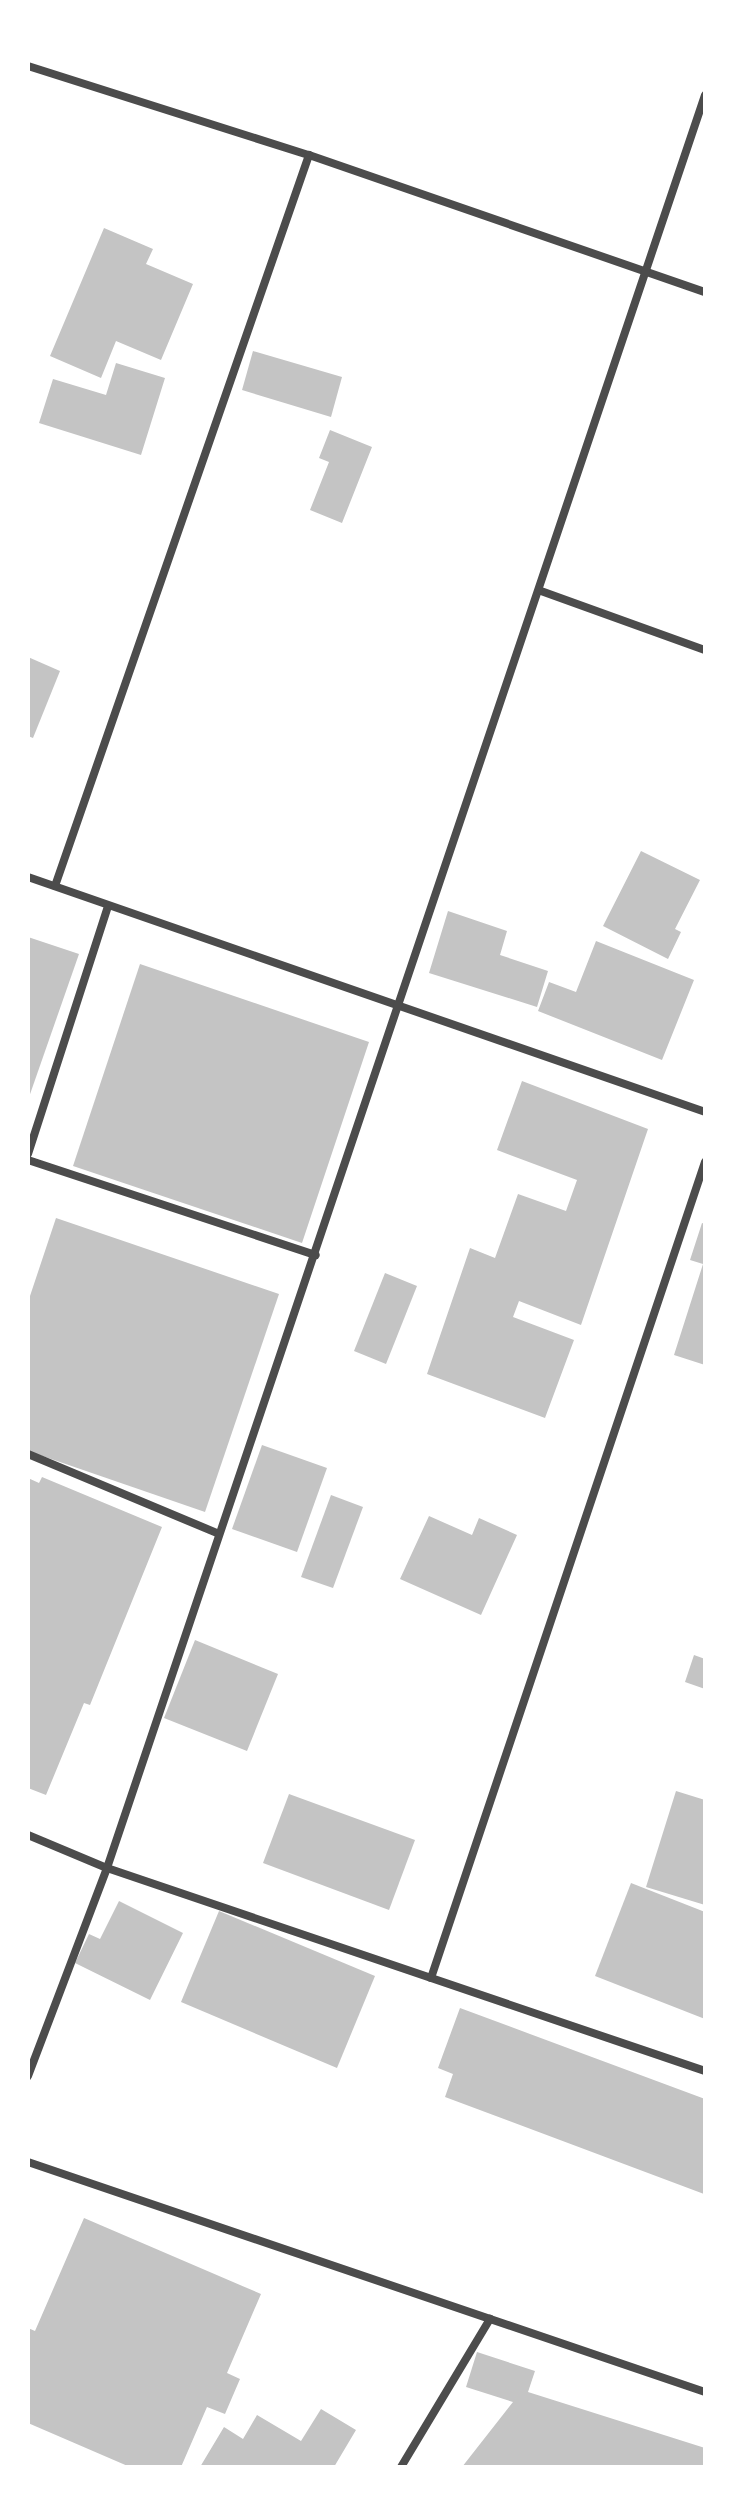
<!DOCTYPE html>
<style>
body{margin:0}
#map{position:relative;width:733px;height:2495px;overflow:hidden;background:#fff;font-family:Arial,sans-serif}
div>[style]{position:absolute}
.building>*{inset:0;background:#c4c4c4}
.minor>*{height:8px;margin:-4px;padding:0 4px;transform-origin:4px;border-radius:4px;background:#4c4c4c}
span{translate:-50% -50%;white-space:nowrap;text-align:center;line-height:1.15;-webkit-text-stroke:6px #fff;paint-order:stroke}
.frame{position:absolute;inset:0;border:30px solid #fff;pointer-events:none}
</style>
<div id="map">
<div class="building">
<i style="clip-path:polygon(104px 228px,153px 249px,146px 264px,193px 284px,161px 360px,116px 341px,101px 378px,50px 356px)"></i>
<i style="clip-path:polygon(253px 351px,342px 377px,331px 417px,242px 390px)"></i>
<i style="clip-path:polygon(116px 363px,165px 378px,141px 455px,39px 423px,53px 379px,106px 395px)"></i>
<i style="clip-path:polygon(330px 430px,372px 447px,342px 523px,310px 510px,329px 462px,319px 458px)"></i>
<i style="clip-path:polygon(28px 657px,60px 671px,33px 738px,28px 736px)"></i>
<i style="clip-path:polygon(641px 851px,700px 880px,675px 929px,681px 932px,668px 959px,603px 926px)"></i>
<i style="clip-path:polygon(448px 911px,507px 931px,500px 955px,548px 971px,537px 1007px,429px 973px)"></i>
<i style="clip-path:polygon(28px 937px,79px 954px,28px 1100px)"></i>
<i style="clip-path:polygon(596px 941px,694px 980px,662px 1060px,538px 1011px,549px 982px,576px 992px)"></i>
<i style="clip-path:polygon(140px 964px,369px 1042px,302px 1243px,73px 1166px)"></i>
<i style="clip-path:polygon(522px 1081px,648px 1129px,581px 1325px,519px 1301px,513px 1317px,574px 1340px,545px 1418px,427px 1374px,470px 1248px,495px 1258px,518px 1194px,566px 1211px,577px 1180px,497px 1150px)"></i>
<i style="clip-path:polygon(56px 1218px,279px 1294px,205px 1512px,28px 1451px,28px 1302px)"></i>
<i style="clip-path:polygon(702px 1223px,705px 1224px,705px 1365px,674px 1355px,703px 1264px,690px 1260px)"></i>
<i style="clip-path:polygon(385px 1273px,417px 1286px,386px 1364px,354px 1351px)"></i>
<i style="clip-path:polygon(262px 1445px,327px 1468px,297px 1552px,232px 1529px)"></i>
<i style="clip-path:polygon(42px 1477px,162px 1527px,90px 1705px,84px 1703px,46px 1795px,28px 1788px,28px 1478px,39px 1483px)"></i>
<i style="clip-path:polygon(331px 1495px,363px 1507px,333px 1588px,301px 1577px)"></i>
<i style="clip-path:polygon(429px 1516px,472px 1535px,479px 1518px,517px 1535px,481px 1615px,400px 1579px)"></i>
<i style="clip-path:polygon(195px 1640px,278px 1674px,247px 1751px,164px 1718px)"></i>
<i style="clip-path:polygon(694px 1655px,705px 1659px,705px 1689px,685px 1682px)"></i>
<i style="clip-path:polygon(676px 1791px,705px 1800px,705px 1905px,646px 1887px)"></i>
<i style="clip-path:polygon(289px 1794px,415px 1840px,389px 1910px,263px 1863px)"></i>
<i style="clip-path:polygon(631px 1883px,705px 1912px,705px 2019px,595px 1976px)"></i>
<i style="clip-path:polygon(119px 1901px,183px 1933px,150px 2000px,75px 1963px,89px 1934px,100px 1939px)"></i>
<i style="clip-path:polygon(219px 1911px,375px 1976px,337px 2068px,181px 2002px)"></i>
<i style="clip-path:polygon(460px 2008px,705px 2099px,704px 2194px,445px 2097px,453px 2074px,438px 2068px)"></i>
<i style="clip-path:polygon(84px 2218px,261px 2294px,227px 2373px,240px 2379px,225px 2414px,207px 2407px,181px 2467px,130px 2467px,28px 2423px,28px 2328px,35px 2331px)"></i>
<i style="clip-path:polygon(477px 2352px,535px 2371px,528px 2392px,705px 2448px,705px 2467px,462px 2467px,513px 2402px,466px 2387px)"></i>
<i style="clip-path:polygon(321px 2409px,356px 2430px,334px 2467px,200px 2467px,224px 2427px,243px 2439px,257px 2415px,301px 2441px)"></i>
</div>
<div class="minor">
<i style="left:28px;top:66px;width:295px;rotate:17.6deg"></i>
<i style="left:309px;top:155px;width:419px;rotate:19.1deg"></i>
<i style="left:541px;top:591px;width:174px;rotate:19.8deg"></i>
<i style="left:28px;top:877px;width:717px;rotate:19.14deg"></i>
<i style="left:55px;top:886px;width:774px;rotate:-70.84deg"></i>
<i style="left:28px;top:1154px;width:260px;rotate:-72.1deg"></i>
<i style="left:28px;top:1160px;width:303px;rotate:18.3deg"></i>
<i style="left:28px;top:1454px;width:207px;rotate:22.7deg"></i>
<i style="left:28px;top:1835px;width:86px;rotate:22.7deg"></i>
<i style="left:107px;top:1868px;width:632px;rotate:18.75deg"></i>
<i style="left:431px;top:1978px;width:861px;rotate:-71.44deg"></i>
<i style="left:28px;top:2076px;width:222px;rotate:-69.2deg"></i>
<i style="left:107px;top:1868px;width:1871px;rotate:-71.36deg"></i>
<i style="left:28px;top:2162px;width:715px;rotate:18.76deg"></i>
<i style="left:401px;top:2467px;width:173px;rotate:-59deg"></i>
</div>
<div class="frame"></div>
</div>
